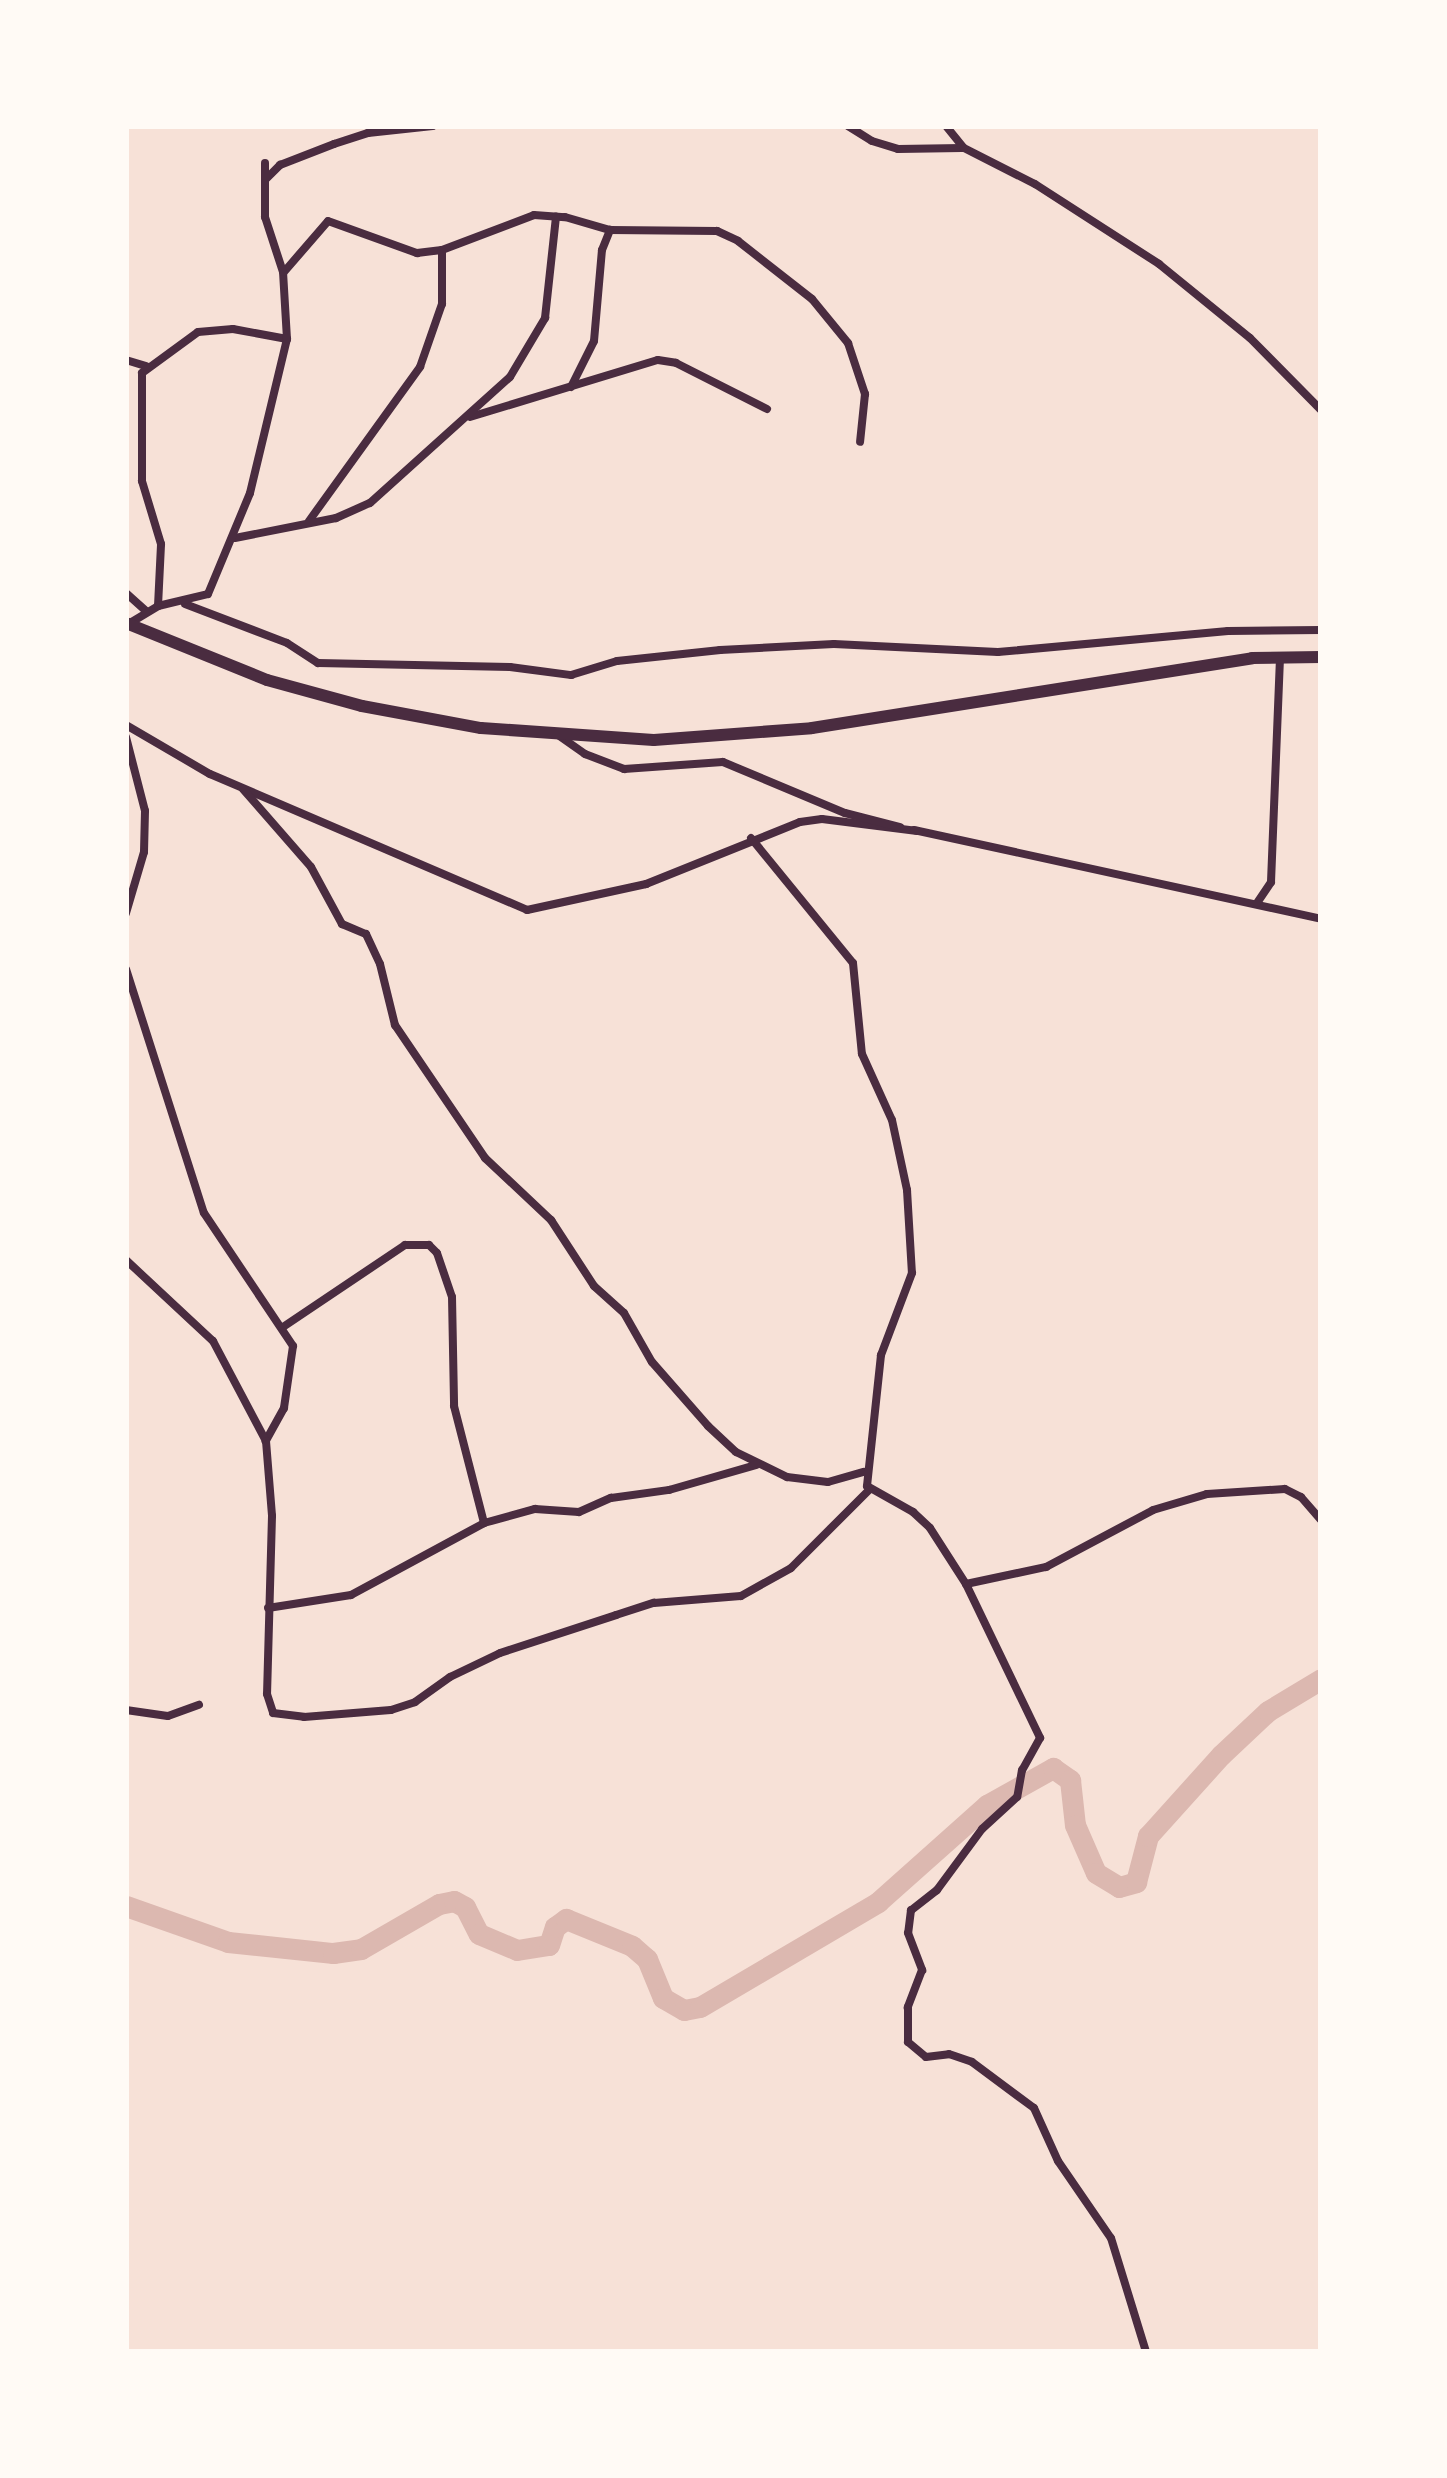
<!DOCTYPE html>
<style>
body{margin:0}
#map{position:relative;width:1447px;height:2478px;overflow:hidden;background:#f7e1d7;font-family:"PT Sans",sans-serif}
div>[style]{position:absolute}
.river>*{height:21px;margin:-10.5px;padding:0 10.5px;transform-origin:10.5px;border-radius:10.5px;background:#dcb8b0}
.minor>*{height:8px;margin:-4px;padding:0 4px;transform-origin:4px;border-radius:4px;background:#4a2c40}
.trunk>*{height:12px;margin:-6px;padding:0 6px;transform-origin:6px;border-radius:6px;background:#4a2c40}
span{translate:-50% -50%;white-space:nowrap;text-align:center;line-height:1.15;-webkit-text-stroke:12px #fffaf5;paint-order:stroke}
.frame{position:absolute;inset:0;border:129px solid #fffaf5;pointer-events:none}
</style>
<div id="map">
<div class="river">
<i style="left:126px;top:1906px;width:108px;rotate:19.4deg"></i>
<i style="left:228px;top:1942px;width:106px;rotate:6deg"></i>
<i style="left:333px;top:1953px;width:28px;rotate:-8deg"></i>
<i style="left:361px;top:1949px;width:90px;rotate:-30deg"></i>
<i style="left:439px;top:1904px;width:15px;rotate:-11deg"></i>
<i style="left:454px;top:1901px;width:13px;rotate:29deg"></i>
<i style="left:465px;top:1907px;width:30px;rotate:63deg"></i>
<i style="left:479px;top:1934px;width:41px;rotate:22.8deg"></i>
<i style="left:517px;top:1950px;width:32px;rotate:-9deg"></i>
<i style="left:549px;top:1945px;width:19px;rotate:-72deg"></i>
<i style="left:555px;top:1927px;width:14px;rotate:-36deg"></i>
<i style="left:566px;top:1919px;width:71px;rotate:22.2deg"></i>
<i style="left:632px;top:1946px;width:20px;rotate:41deg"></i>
<i style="left:647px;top:1959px;width:42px;rotate:67.7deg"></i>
<i style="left:663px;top:1998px;width:24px;rotate:30deg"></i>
<i style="left:684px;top:2010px;width:16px;rotate:-11deg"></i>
<i style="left:700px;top:2007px;width:207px;rotate:-30.5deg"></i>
<i style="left:878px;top:1902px;width:146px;rotate:-41.7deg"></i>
<i style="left:987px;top:1805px;width:76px;rotate:-29.3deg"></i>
<i style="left:1053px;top:1768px;width:21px;rotate:35deg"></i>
<i style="left:1070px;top:1780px;width:45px;rotate:83.7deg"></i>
<i style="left:1075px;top:1825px;width:52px;rotate:66.4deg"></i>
<i style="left:1096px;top:1873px;width:27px;rotate:31deg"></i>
<i style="left:1119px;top:1887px;width:18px;rotate:-16deg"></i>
<i style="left:1136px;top:1882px;width:48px;rotate:-75.4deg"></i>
<i style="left:1148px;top:1836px;width:109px;rotate:-48deg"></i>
<i style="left:1221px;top:1755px;width:64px;rotate:-43.1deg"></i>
<i style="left:1268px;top:1711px;width:62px;rotate:-31.1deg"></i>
</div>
<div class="minor">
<i style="left:848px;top:126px;width:28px;rotate:32deg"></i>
<i style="left:872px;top:141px;width:27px;rotate:17deg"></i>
<i style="left:898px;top:149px;width:64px;rotate:-0.9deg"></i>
<i style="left:946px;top:126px;width:28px;rotate:51deg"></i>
<i style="left:964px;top:148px;width:80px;rotate:26.9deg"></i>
<i style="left:1035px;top:184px;width:148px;rotate:32.8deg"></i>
<i style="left:1159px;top:264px;width:117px;rotate:39.1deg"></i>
<i style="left:1250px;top:338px;width:101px;rotate:45.4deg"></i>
<i style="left:266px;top:179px;width:20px;rotate:-45deg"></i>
<i style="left:280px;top:165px;width:58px;rotate:-21.3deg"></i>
<i style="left:334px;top:144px;width:36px;rotate:-18deg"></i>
<i style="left:368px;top:133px;width:65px;rotate:-6.1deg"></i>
<i style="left:284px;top:272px;width:67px;rotate:-49.2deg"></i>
<i style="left:328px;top:221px;width:95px;rotate:19.8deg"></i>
<i style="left:417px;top:253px;width:25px;rotate:-7deg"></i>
<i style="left:442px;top:250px;width:98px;rotate:-20.8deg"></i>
<i style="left:534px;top:215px;width:31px;rotate:4deg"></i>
<i style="left:565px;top:217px;width:47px;rotate:16.1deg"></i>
<i style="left:126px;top:360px;width:21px;rotate:17deg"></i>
<i style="left:571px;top:387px;width:51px;rotate:-63.4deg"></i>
<i style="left:594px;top:341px;width:91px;rotate:-85deg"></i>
<i style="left:602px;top:250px;width:22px;rotate:-68deg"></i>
<i style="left:610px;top:230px;width:107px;rotate:0.5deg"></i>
<i style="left:717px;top:231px;width:23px;rotate:25deg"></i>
<i style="left:738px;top:241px;width:94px;rotate:38.1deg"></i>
<i style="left:812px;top:299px;width:57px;rotate:50.7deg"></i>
<i style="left:848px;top:343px;width:54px;rotate:71.6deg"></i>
<i style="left:865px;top:394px;width:48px;rotate:95.9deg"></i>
<i style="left:470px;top:417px;width:196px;rotate:-16.9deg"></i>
<i style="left:658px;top:360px;width:18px;rotate:9deg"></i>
<i style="left:676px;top:363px;width:102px;rotate:26.8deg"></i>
<i style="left:309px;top:521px;width:190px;rotate:-54.2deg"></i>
<i style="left:420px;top:367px;width:67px;rotate:-70.8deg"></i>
<i style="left:442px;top:304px;width:54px;rotate:-90deg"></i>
<i style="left:235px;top:538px;width:103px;rotate:-11.2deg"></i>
<i style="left:336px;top:518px;width:37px;rotate:-24deg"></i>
<i style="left:370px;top:503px;width:188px;rotate:-42deg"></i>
<i style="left:510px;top:377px;width:69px;rotate:-59.3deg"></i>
<i style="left:545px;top:318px;width:102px;rotate:-83.8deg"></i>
<i style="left:126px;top:593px;width:27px;rotate:42deg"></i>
<i style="left:185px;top:604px;width:109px;rotate:20.9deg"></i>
<i style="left:287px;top:643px;width:37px;rotate:33deg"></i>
<i style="left:318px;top:663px;width:192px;rotate:1.2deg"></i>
<i style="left:510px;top:667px;width:62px;rotate:7.5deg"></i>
<i style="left:571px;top:675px;width:48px;rotate:-16.9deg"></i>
<i style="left:617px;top:661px;width:104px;rotate:-6.1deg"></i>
<i style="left:720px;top:650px;width:114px;rotate:-3deg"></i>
<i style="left:834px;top:644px;width:164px;rotate:2.8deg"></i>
<i style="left:998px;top:652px;width:231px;rotate:-5.2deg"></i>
<i style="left:1228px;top:631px;width:93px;rotate:-0.6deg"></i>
<i style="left:158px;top:606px;width:62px;rotate:-87.2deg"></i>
<i style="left:161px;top:544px;width:66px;rotate:-106.8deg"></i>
<i style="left:142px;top:481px;width:108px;rotate:-90deg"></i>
<i style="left:142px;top:373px;width:69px;rotate:-36.2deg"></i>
<i style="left:198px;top:332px;width:35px;rotate:-5deg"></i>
<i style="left:233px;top:329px;width:55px;rotate:10.5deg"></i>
<i style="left:130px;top:623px;width:33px;rotate:-31deg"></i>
<i style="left:158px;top:606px;width:51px;rotate:-13.5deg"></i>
<i style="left:208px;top:594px;width:109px;rotate:-67.4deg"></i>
<i style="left:250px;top:493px;width:158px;rotate:-76.5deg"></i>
<i style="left:287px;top:339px;width:67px;rotate:-93.4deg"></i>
<i style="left:283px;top:272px;width:58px;rotate:-108.1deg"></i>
<i style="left:265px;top:217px;width:54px;rotate:-90deg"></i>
<i style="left:126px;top:725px;width:97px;rotate:30.3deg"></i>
<i style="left:210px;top:774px;width:345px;rotate:23.2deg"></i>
<i style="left:527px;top:910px;width:122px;rotate:-12.3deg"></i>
<i style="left:646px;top:884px;width:166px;rotate:-21.9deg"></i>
<i style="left:800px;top:822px;width:22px;rotate:-8deg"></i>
<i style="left:822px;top:819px;width:96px;rotate:7.2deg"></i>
<i style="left:558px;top:735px;width:33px;rotate:35deg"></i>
<i style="left:585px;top:754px;width:42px;rotate:21deg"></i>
<i style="left:624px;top:769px;width:99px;rotate:-4deg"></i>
<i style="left:723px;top:762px;width:132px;rotate:22.7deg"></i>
<i style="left:845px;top:813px;width:57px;rotate:14.3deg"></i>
<i style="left:126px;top:737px;width:76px;rotate:75.6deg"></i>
<i style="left:145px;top:811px;width:41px;rotate:91.4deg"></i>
<i style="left:144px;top:852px;width:64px;rotate:106.4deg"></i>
<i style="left:243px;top:789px;width:103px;rotate:48.9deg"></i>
<i style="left:311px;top:867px;width:65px;rotate:61.5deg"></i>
<i style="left:342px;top:924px;width:26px;rotate:23deg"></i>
<i style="left:366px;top:934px;width:33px;rotate:65deg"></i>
<i style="left:380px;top:964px;width:63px;rotate:76.2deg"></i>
<i style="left:395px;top:1025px;width:161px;rotate:55.9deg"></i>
<i style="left:485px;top:1158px;width:91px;rotate:43.2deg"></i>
<i style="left:551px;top:1220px;width:79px;rotate:56.9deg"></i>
<i style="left:594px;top:1286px;width:40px;rotate:42deg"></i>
<i style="left:624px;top:1313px;width:56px;rotate:60.3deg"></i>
<i style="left:652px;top:1362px;width:85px;rotate:48.8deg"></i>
<i style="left:708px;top:1426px;width:38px;rotate:43deg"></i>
<i style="left:736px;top:1452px;width:57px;rotate:26.1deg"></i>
<i style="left:787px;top:1477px;width:41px;rotate:7deg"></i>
<i style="left:828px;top:1482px;width:37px;rotate:-16deg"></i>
<i style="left:914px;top:830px;width:417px;rotate:12.3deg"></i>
<i style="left:751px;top:838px;width:161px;rotate:50.8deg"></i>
<i style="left:853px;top:963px;width:91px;rotate:84.4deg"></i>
<i style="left:862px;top:1054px;width:72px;rotate:65.6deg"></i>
<i style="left:892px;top:1120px;width:72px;rotate:77.9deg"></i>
<i style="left:907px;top:1190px;width:83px;rotate:86.6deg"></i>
<i style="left:912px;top:1273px;width:88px;rotate:110.7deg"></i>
<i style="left:881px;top:1355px;width:132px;rotate:96.1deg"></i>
<i style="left:867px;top:1486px;width:53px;rotate:29.5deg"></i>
<i style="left:913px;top:1512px;width:23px;rotate:43deg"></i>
<i style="left:930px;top:1528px;width:67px;rotate:57.3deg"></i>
<i style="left:966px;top:1584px;width:171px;rotate:64.3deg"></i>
<i style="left:1040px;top:1738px;width:37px;rotate:119deg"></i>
<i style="left:1022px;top:1770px;width:27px;rotate:100deg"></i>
<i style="left:1017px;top:1797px;width:47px;rotate:137.6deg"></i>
<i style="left:982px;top:1829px;width:76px;rotate:126.4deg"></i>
<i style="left:937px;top:1890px;width:33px;rotate:142deg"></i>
<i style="left:911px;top:1910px;width:23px;rotate:97deg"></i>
<i style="left:908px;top:1933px;width:40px;rotate:69deg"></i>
<i style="left:922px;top:1970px;width:40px;rotate:111deg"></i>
<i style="left:908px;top:2007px;width:35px;rotate:90deg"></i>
<i style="left:908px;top:2042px;width:23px;rotate:40deg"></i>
<i style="left:926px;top:2057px;width:23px;rotate:-7deg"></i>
<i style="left:949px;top:2054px;width:24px;rotate:19deg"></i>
<i style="left:972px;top:2062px;width:77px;rotate:36.6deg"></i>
<i style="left:1034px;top:2108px;width:58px;rotate:65.6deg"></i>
<i style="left:1058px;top:2161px;width:93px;rotate:55.5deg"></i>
<i style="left:1111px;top:2238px;width:119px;rotate:72.9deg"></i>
<i style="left:1257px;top:903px;width:25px;rotate:-56deg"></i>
<i style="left:1271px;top:882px;width:223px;rotate:-87.7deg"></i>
<i style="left:126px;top:969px;width:256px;rotate:72.3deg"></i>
<i style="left:204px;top:1213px;width:160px;rotate:56.2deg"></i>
<i style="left:293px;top:1346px;width:63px;rotate:98.3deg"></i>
<i style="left:284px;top:1408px;width:38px;rotate:119deg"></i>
<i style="left:126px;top:1260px;width:119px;rotate:43deg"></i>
<i style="left:213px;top:1341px;width:113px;rotate:62.1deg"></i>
<i style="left:266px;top:1441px;width:75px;rotate:85.4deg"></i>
<i style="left:272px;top:1516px;width:178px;rotate:91.6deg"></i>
<i style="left:267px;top:1694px;width:20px;rotate:72deg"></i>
<i style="left:273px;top:1713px;width:31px;rotate:7deg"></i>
<i style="left:304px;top:1717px;width:87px;rotate:-4.6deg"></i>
<i style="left:391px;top:1710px;width:25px;rotate:-18deg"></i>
<i style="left:415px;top:1702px;width:43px;rotate:-35.5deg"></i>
<i style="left:450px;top:1677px;width:55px;rotate:-25.6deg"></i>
<i style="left:500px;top:1653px;width:122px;rotate:-18.1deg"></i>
<i style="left:616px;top:1615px;width:40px;rotate:-18deg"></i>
<i style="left:654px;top:1603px;width:87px;rotate:-4.6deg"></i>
<i style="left:741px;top:1596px;width:57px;rotate:-29.2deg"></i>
<i style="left:791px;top:1568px;width:110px;rotate:-45deg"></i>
<i style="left:283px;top:1327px;width:147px;rotate:-33.9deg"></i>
<i style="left:405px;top:1245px;width:24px"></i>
<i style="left:429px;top:1245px;width:11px;rotate:45deg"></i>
<i style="left:437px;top:1253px;width:46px;rotate:71.2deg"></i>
<i style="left:452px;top:1297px;width:109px;rotate:88.9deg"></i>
<i style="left:454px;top:1406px;width:121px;rotate:75.6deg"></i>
<i style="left:966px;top:1584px;width:82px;rotate:-12deg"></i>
<i style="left:1046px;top:1567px;width:121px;rotate:-28deg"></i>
<i style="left:1153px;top:1510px;width:56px;rotate:-16.5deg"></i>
<i style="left:1207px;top:1494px;width:78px;rotate:-3.7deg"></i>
<i style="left:1285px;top:1489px;width:18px;rotate:27deg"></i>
<i style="left:1301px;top:1497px;width:30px;rotate:49deg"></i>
<i style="left:268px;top:1608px;width:84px;rotate:-8.9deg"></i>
<i style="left:351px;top:1595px;width:151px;rotate:-28.4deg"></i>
<i style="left:484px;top:1523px;width:53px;rotate:-15.4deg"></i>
<i style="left:535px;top:1509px;width:44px;rotate:3.9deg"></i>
<i style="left:579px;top:1512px;width:35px;rotate:-24deg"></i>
<i style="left:611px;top:1498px;width:59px;rotate:-7.9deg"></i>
<i style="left:669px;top:1490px;width:91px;rotate:-16deg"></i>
<i style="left:126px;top:1710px;width:42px;rotate:8.1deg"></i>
<i style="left:168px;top:1716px;width:33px;rotate:-20deg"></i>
</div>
<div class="trunk">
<i style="left:126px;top:623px;width:152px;rotate:22deg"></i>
<i style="left:267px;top:680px;width:98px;rotate:15.3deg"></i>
<i style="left:362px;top:706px;width:121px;rotate:10.5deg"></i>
<i style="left:481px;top:728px;width:173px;rotate:4deg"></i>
<i style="left:654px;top:740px;width:158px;rotate:-4.3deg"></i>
<i style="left:812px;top:728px;width:446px;rotate:-9deg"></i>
<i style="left:1252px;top:658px;width:69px;rotate:-0.8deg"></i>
</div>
<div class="frame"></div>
</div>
